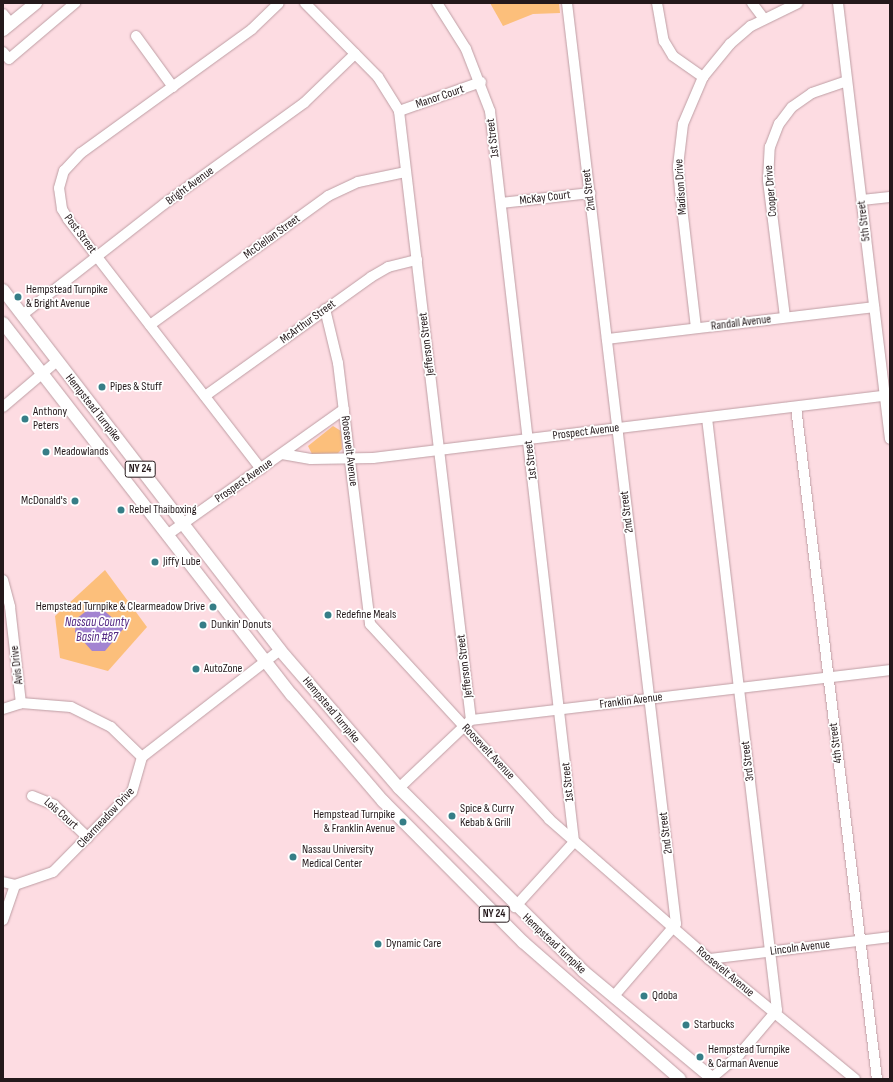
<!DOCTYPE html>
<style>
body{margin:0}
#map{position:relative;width:893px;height:1082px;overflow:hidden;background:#fddce2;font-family:"Sofia Sans Condensed",sans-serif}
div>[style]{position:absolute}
.green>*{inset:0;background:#fcbf7b}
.water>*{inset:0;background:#a384d1}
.roads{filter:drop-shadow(0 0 1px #be9ea4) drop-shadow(0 0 1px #be9ea4)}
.minor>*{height:10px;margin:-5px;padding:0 5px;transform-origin:5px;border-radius:5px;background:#fff}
.major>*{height:12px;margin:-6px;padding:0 6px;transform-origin:6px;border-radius:6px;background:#fff}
.dots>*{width:11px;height:11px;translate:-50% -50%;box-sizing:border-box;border:2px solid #fff;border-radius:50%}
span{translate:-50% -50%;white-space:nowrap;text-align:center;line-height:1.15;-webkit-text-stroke:3.5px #fff;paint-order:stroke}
.shield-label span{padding:1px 3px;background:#fff;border:1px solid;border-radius:3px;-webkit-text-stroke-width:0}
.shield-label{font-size:11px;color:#24191b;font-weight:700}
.street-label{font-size:12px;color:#24191b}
.poi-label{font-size:12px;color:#24191b}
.left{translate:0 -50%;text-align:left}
.right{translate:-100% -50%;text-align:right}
.water-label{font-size:13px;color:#552a84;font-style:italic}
.frame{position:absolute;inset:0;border:4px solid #24191b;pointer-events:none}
</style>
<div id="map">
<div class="green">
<i style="clip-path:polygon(490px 3px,559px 3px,560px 13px,533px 14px,503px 26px)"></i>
<i style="clip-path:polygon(333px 426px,341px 431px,342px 449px,337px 454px,312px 454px,308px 446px)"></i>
<i style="clip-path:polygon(105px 570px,147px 627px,108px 671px,60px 658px,55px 616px)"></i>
</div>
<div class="water">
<i style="clip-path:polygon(100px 607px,124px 628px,105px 651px,92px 651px,75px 632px,76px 619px,89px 609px)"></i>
</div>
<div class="roads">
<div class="minor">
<i style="left:305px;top:3px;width:104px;rotate:45.4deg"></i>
<i style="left:378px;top:77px;width:40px;rotate:58deg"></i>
<i style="left:399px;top:111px;width:613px;rotate:83.26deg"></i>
<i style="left:437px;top:3px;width:54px;rotate:57.8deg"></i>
<i style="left:466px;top:49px;width:66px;rotate:68.8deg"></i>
<i style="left:490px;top:111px;width:736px;rotate:83.44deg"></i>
<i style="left:574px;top:842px;width:88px;rotate:132.2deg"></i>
<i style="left:567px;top:3px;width:927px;rotate:83.25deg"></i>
<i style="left:676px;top:924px;width:96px;rotate:130.8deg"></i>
<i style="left:657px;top:3px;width:39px;rotate:80deg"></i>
<i style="left:664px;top:41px;width:17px;rotate:59deg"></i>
<i style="left:673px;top:56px;width:37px;rotate:35deg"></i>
<i style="left:752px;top:3px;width:20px;rotate:53deg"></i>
<i style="left:838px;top:3px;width:439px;rotate:83.2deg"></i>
<i style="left:3px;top:14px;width:13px;rotate:51deg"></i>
<i style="left:136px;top:36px;width:63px;rotate:54deg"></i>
<i style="left:3px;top:52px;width:9px;rotate:49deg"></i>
<i style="left:9px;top:59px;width:87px;rotate:-40.3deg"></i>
<i style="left:399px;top:111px;width:87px;rotate:-19.5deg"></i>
<i style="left:862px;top:200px;width:28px;rotate:-6deg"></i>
<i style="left:501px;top:203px;width:90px;rotate:-6.4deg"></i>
<i style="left:325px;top:309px;width:56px;rotate:76.5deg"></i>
<i style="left:338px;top:363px;width:263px;rotate:83deg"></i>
<i style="left:370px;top:624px;width:265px;rotate:47.4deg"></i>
<i style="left:549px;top:819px;width:213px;rotate:41.2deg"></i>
<i style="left:709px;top:959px;width:189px;rotate:39.4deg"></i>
<i style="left:22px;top:315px;width:180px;rotate:-38deg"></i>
<i style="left:164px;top:204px;width:173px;rotate:-35.8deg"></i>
<i style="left:304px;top:103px;width:71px;rotate:-43.9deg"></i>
<i style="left:785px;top:317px;width:138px;rotate:-97.1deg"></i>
<i style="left:768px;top:180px;width:33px;rotate:-87deg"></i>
<i style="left:770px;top:147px;width:25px;rotate:-69deg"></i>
<i style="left:779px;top:124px;width:21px;rotate:-53deg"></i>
<i style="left:792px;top:107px;width:24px;rotate:-35deg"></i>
<i style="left:812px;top:93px;width:37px;rotate:-19deg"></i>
<i style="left:150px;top:325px;width:220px;rotate:-35.9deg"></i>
<i style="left:328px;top:196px;width:33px;rotate:-25deg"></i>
<i style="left:358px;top:182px;width:49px;rotate:-11.8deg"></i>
<i style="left:696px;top:328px;width:139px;rotate:-96.6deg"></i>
<i style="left:680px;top:190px;width:24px;rotate:-95deg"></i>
<i style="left:678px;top:166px;width:42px;rotate:-83.2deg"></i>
<i style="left:683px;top:124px;width:51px;rotate:-66.9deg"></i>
<i style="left:703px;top:77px;width:43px;rotate:-50.7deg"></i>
<i style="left:730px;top:44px;width:28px;rotate:-41deg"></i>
<i style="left:751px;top:26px;width:52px;rotate:-26.1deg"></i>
<i style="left:607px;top:339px;width:269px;rotate:-6.8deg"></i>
<i style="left:205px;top:396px;width:204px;rotate:-35.6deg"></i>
<i style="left:371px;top:277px;width:20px;rotate:-30deg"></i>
<i style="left:388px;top:267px;width:30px;rotate:-14deg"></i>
<i style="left:3px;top:407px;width:71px;rotate:-40.4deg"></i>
<i style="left:796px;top:407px;width:677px;rotate:83.13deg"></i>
<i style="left:707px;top:418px;width:596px;rotate:83.26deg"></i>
<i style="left:777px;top:1010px;width:59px;rotate:130.2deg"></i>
<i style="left:739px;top:1055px;width:35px;rotate:140deg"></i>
<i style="left:282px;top:454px;width:29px;rotate:10deg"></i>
<i style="left:311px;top:459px;width:62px;rotate:-0.9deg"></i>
<i style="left:373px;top:458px;width:521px;rotate:-6.95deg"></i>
<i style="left:261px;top:469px;width:316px;rotate:-127.7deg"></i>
<i style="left:68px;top:219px;width:12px;rotate:-121deg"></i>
<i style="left:62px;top:209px;width:21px;rotate:-98deg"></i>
<i style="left:59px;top:188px;width:18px;rotate:-74deg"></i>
<i style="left:64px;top:171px;width:25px;rotate:-47deg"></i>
<i style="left:81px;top:153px;width:211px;rotate:-35.9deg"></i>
<i style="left:252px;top:29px;width:37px;rotate:-44deg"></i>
<i style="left:167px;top:535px;width:217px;rotate:-35.4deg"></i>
<i style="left:3px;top:580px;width:28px;rotate:75deg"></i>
<i style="left:10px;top:607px;width:97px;rotate:83.5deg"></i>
<i style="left:3px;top:709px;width:19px;rotate:-18deg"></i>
<i style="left:21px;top:703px;width:50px;rotate:4.6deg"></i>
<i style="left:71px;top:707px;width:45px;rotate:26.6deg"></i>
<i style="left:111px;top:727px;width:43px;rotate:44.1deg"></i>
<i style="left:399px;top:788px;width:99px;rotate:-43.4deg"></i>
<i style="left:471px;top:720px;width:422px;rotate:-6.8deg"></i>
<i style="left:32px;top:796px;width:24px;rotate:22deg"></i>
<i style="left:54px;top:805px;width:47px;rotate:44.1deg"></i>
<i style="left:3px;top:882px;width:12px;rotate:14deg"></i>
<i style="left:15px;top:885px;width:40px;rotate:-18.9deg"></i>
<i style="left:53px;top:872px;width:112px;rotate:-45.4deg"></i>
<i style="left:132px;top:792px;width:36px;rotate:-74deg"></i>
<i style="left:142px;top:757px;width:175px;rotate:-37.8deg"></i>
<i style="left:3px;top:920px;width:37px;rotate:-71deg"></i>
<i style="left:709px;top:959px;width:182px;rotate:-6.9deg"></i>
</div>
<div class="major">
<i style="left:3px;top:30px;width:43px;rotate:-39.3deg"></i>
<i style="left:3px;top:290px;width:454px;rotate:52.4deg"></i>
<i style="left:280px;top:650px;width:182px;rotate:49.2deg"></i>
<i style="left:399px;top:788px;width:260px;rotate:44.8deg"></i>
<i style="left:583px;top:971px;width:169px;rotate:39.7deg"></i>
<i style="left:3px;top:323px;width:471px;rotate:52.2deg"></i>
<i style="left:292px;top:695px;width:140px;rotate:49.4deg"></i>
<i style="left:383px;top:801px;width:199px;rotate:45.2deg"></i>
<i style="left:523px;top:942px;width:208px;rotate:41.1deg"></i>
</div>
</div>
<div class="dots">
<i style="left:18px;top:297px;background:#367e87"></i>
<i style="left:102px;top:387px;background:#367e87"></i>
<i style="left:25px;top:419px;background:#367e87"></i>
<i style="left:46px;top:452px;background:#367e87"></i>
<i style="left:75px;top:501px;background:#367e87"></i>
<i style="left:121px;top:510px;background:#367e87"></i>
<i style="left:155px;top:562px;background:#367e87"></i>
<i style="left:213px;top:607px;background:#367e87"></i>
<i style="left:328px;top:615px;background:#367e87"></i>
<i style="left:203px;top:625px;background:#367e87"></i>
<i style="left:196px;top:669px;background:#367e87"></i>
<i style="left:452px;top:816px;background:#367e87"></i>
<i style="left:403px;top:822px;background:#367e87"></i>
<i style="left:293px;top:857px;background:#367e87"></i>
<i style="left:378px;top:944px;background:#367e87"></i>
<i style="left:644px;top:996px;background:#367e87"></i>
<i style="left:686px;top:1025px;background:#367e87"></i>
<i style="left:700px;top:1057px;background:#367e87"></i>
</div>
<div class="shield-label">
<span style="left:140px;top:469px">NY 24</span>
<span style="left:494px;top:914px">NY 24</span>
</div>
<div class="street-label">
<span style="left:440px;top:97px;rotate:-19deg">Manor Court</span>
<span style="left:493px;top:138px;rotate:-97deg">1st Street</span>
<span style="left:190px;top:186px;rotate:-36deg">Bright Avenue</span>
<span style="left:681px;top:187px;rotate:-94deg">Madison Drive</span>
<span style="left:589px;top:190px;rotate:-97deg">2nd Street</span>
<span style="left:771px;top:191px;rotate:-95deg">Cooper Drive</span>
<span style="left:545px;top:198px;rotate:-7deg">McKay Court</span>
<span style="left:864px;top:221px;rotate:-97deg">5th Street</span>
<span style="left:80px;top:234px;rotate:53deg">Post Street</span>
<span style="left:272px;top:237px;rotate:-36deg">McClellan Street</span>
<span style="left:308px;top:322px;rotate:-36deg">McArthur Street</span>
<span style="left:741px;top:323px;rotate:-7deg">Randall Avenue</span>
<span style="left:427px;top:344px;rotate:-97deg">Jefferson Street</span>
<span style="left:93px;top:408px;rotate:52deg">Hempstead Turnpike</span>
<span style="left:586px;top:432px;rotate:-7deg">Prospect Avenue</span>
<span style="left:349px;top:451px;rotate:83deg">Roosevelt Avenue</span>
<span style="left:531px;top:460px;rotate:-97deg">1st Street</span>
<span style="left:244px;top:481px;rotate:-35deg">Prospect Avenue</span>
<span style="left:627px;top:512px;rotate:-97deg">2nd Street</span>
<span style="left:17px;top:665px;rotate:-97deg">Avis Drive</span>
<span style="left:465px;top:666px;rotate:-97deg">Jefferson Street</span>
<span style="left:631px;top:701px;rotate:-7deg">Franklin Avenue</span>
<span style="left:331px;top:710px;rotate:50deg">Hempstead Turnpike</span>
<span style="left:836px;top:743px;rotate:-97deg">4th Street</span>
<span style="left:488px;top:752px;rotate:47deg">Roosevelt Avenue</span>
<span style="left:748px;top:761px;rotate:-97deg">3rd Street</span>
<span style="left:568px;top:782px;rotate:-96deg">1st Street</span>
<span style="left:61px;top:814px;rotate:41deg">Lois Court</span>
<span style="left:106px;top:818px;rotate:-47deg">Clearmeadow Drive</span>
<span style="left:666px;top:833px;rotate:-97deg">2nd Street</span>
<span style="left:554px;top:944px;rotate:43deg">Hempstead Turnpike</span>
<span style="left:800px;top:948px;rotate:-7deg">Lincoln Avenue</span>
<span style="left:725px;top:972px;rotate:40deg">Roosevelt Avenue</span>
</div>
<div class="poi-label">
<span class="left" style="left:26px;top:297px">Hempstead Turnpike<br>&amp; Bright Avenue</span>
<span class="left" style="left:110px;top:387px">Pipes &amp; Stuff</span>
<span class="left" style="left:33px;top:419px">Anthony<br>Peters</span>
<span class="left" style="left:54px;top:452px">Meadowlands</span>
<span class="right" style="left:67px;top:501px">McDonald's</span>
<span class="left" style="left:129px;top:510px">Rebel Thaiboxing</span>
<span class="left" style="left:163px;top:562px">Jiffy Lube</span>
<span class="right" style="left:205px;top:607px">Hempstead Turnpike &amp; Clearmeadow Drive</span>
<span class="left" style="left:336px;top:615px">Redefine Meals</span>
<span class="left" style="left:211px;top:625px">Dunkin' Donuts</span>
<span class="left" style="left:204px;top:669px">AutoZone</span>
<span class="left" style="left:460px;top:816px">Spice &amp; Curry<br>Kebab &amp; Grill</span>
<span class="right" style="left:395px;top:822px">Hempstead Turnpike<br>&amp; Franklin Avenue</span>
<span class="left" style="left:302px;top:857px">Nassau University<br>Medical Center</span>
<span class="left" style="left:386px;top:944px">Dynamic Care</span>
<span class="left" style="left:652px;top:996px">Qdoba</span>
<span class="left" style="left:694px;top:1025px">Starbucks</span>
<span class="left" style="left:708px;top:1057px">Hempstead Turnpike<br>&amp; Carman Avenue</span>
</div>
<div class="water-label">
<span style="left:97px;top:630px">Nassau County<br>Basin #87</span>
</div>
<div class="frame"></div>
</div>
